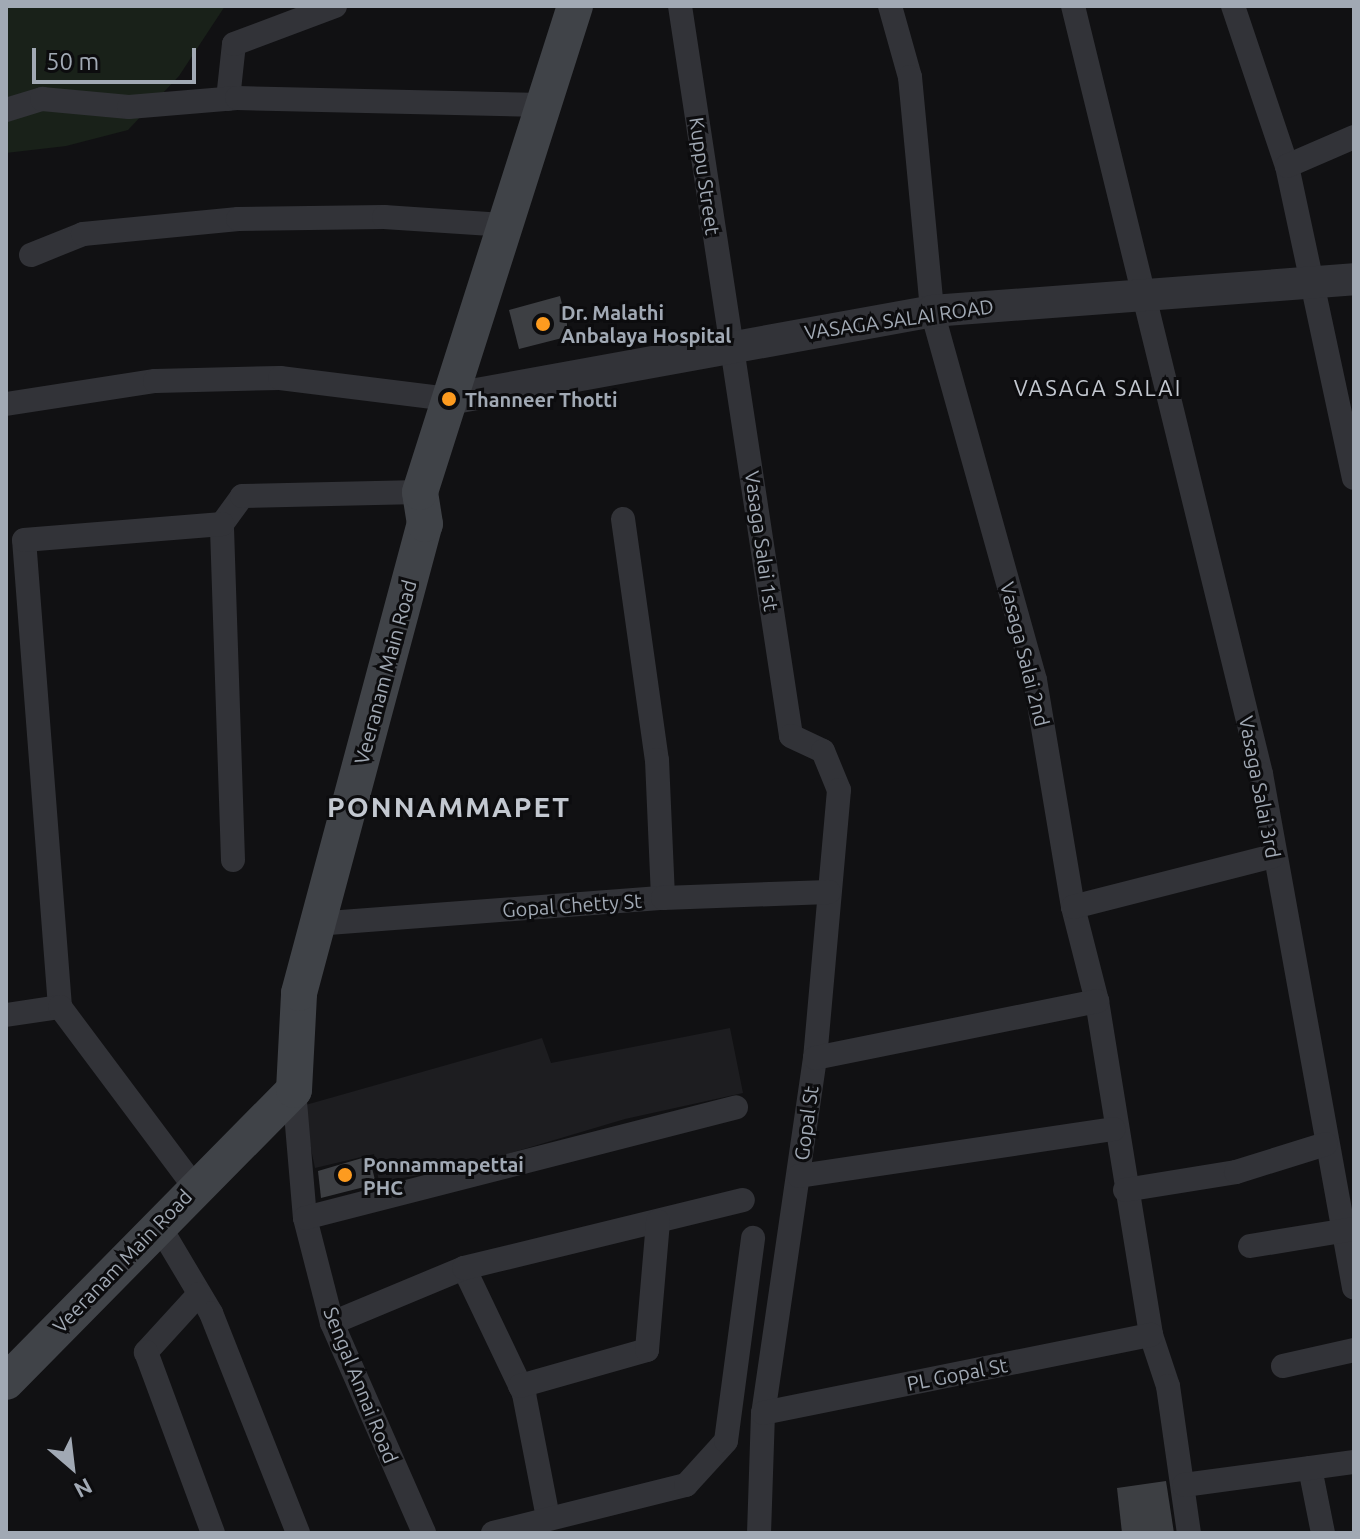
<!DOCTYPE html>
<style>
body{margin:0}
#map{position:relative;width:1360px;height:1539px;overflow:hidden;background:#111113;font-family:Ubuntu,sans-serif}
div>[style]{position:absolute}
.built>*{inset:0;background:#1d1d20}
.green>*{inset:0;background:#192119}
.building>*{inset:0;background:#3d3f43}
.minor>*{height:24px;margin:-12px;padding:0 12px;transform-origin:12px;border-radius:12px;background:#323338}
.tertiary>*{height:32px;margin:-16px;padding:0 16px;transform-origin:16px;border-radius:16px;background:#323338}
.secondary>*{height:36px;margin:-18px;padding:0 18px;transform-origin:18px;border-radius:18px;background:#404348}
.dots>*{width:22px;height:22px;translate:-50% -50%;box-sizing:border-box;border:4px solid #0c0c0e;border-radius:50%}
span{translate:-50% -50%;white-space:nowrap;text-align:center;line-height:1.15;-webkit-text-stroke:6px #0c0c0e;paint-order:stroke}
.street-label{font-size:20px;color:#a1a9b4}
.poi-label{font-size:20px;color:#a1a9b4;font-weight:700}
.left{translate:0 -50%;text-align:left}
.neighbourhood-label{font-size:22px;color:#c3c8d0;letter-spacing:2px}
.district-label{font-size:28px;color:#c3c8d0;font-weight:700;letter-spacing:2px}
.frame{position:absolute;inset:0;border:8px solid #a1a9b4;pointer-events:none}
.north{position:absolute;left:32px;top:1427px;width:80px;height:80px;-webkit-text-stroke:6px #0c0c0e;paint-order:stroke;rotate:152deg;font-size:22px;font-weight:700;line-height:32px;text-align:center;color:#a1a9b4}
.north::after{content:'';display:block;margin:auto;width:28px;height:36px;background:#a1a9b4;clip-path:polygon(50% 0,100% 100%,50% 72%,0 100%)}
.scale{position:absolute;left:32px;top:48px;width:164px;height:36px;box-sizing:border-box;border:4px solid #a1a9b4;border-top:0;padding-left:10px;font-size:24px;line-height:28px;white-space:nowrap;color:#a1a9b4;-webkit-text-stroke:6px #0c0c0e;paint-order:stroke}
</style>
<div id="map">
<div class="built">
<i style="clip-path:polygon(730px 1028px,743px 1093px,625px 1119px,460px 1168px,379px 1182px,374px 1154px,315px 1168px,302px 1106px,542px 1038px,551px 1063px)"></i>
</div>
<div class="green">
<i style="clip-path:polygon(6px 6px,225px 6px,179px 76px,128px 130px,66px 146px,6px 153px)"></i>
</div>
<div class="building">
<i style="clip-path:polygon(560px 296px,570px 336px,519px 349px,509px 310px)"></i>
<i style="clip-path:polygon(369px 1156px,376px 1184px,321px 1198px,318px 1171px)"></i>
<i style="clip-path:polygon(1166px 1481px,1174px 1533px,1122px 1533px,1117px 1488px)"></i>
</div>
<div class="minor">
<i style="left:680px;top:6px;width:738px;rotate:81.35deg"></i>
<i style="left:791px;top:736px;width:35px;rotate:25deg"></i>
<i style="left:823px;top:751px;width:42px;rotate:67.7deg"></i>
<i style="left:839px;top:790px;width:269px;rotate:95.1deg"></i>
<i style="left:815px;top:1058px;width:359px;rotate:98.3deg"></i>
<i style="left:763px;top:1413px;width:120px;rotate:91.9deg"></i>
<i style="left:890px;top:6px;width:74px;rotate:74.3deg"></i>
<i style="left:910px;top:77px;width:235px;rotate:84.6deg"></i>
<i style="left:932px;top:311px;width:383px;rotate:74.4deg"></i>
<i style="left:1035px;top:680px;width:230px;rotate:80.5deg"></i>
<i style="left:1073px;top:907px;width:97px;rotate:75.7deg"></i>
<i style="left:1097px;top:1001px;width:338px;rotate:80.8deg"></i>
<i style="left:1151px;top:1335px;width:54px;rotate:71.6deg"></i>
<i style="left:1168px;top:1386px;width:148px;rotate:81.9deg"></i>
<i style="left:1073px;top:6px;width:791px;rotate:76.24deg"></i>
<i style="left:1261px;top:774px;width:522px;rotate:79.74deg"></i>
<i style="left:1233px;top:6px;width:169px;rotate:71.4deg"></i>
<i style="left:1287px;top:166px;width:319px;rotate:77.9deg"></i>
<i style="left:228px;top:99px;width:55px;rotate:-83.8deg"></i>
<i style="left:234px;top:44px;width:108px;rotate:-20.6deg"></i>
<i style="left:6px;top:110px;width:38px;rotate:-17deg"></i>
<i style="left:42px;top:99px;width:87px;rotate:5.3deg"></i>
<i style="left:129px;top:107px;width:108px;rotate:-4.8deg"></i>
<i style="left:237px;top:98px;width:305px;rotate:1.3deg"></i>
<i style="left:1287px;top:166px;width:73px;rotate:-23.4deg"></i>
<i style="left:31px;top:255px;width:56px;rotate:-22deg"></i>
<i style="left:83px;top:234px;width:156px;rotate:-5.5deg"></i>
<i style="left:238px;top:219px;width:146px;rotate:-0.8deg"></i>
<i style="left:384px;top:217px;width:119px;rotate:3.8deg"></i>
<i style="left:6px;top:404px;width:151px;rotate:-8.8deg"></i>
<i style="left:155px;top:381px;width:125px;rotate:-1.4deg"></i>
<i style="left:280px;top:378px;width:170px;rotate:7.1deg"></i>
<i style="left:623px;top:519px;width:243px;rotate:82deg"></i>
<i style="left:657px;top:760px;width:138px;rotate:87.5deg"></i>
<i style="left:233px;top:860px;width:336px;rotate:-91.9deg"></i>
<i style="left:222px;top:524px;width:34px;rotate:-54deg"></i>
<i style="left:242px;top:496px;width:178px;rotate:-1.3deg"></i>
<i style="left:1073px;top:907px;width:206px;rotate:-14.3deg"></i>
<i style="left:315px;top:924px;width:349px;rotate:-4.3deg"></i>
<i style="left:663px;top:898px;width:166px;rotate:-2.1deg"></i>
<i style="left:60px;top:1007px;width:468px;rotate:-94.4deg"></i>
<i style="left:24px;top:540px;width:199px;rotate:-4.6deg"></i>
<i style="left:6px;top:1015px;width:55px;rotate:-8.4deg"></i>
<i style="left:60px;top:1007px;width:224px;rotate:53.2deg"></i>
<i style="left:815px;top:1058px;width:288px;rotate:-11.4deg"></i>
<i style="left:294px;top:1090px;width:128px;rotate:85.1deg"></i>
<i style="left:305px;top:1218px;width:108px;rotate:75.6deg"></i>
<i style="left:332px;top:1323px;width:229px;rotate:66.3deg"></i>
<i style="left:799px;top:1176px;width:318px;rotate:-8.5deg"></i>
<i style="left:1125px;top:1190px;width:112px;rotate:-9.2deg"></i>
<i style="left:1236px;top:1172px;width:94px;rotate:-17.3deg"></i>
<i style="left:305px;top:1218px;width:445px;rotate:-14.4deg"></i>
<i style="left:158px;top:1224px;width:104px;rotate:59.2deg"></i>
<i style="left:211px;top:1313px;width:237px;rotate:68.4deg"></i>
<i style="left:1250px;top:1246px;width:105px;rotate:-9.3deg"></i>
<i style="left:464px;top:1268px;width:140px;rotate:64.5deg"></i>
<i style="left:524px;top:1394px;width:125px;rotate:79deg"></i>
<i style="left:199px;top:1294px;width:79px;rotate:132.4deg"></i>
<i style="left:146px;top:1352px;width:193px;rotate:69.7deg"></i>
<i style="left:332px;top:1323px;width:143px;rotate:-22.6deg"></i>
<i style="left:464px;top:1268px;width:287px;rotate:-13.7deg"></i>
<i style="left:1283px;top:1366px;width:73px;rotate:-12.7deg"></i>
<i style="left:520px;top:1386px;width:132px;rotate:-15.8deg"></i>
<i style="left:647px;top:1350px;width:129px;rotate:-85.1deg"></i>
<i style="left:763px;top:1413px;width:396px;rotate:-11.4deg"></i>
<i style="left:1310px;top:1468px;width:66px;rotate:78.7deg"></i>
<i style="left:1184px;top:1485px;width:172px;rotate:-7.7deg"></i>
<i style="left:493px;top:1533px;width:199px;rotate:-14deg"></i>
<i style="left:686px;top:1485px;width:59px;rotate:-47.7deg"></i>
<i style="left:726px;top:1441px;width:205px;rotate:-82.4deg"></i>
</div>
<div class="tertiary">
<i style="left:449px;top:399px;width:491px;rotate:-10.3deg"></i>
<i style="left:932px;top:311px;width:423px;rotate:-4.3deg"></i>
</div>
<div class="secondary">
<i style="left:6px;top:1382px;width:410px;rotate:-45.4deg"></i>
<i style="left:294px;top:1090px;width:97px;rotate:-87deg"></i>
<i style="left:299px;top:993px;width:486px;rotate:-75deg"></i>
<i style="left:425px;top:524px;width:32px;rotate:-99deg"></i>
<i style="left:420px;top:492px;width:510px;rotate:-72.31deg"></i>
</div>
<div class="dots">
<i style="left:543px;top:324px;background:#fd9b1f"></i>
<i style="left:449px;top:399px;background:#fd9b1f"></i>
<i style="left:345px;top:1175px;background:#fd9b1f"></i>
</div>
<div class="street-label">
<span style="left:705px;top:176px;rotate:82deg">Kuppu Street</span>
<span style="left:899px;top:319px;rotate:-8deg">VASAGA SALAI ROAD</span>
<span style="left:762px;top:541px;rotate:82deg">Vasaga Salai 1st</span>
<span style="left:1025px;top:654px;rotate:76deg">Vasaga Salai 2nd</span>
<span style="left:385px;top:672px;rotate:-75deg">Veeranam Main Road</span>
<span style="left:1260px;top:787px;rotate:79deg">Vasaga Salai 3rd</span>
<span style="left:572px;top:905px;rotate:-4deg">Gopal Chetty St</span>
<span style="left:806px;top:1123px;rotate:-82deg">Gopal St</span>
<span style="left:122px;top:1261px;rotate:-46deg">Veeranam Main Road</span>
<span style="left:957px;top:1374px;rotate:-11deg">PL Gopal St</span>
<span style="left:361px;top:1385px;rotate:68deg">Sengal Annai Road</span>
</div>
<div class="poi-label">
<span class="left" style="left:561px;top:324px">Dr. Malathi<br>Anbalaya Hospital</span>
<span class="left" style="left:465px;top:399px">Thanneer Thotti</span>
<span class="left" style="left:363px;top:1176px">Ponnammapettai<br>PHC</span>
</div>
<div class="neighbourhood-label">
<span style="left:1098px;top:388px">VASAGA SALAI</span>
</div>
<div class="district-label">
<span style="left:449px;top:807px">PONNAMMAPET</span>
</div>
<div class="frame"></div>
<div class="north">N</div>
<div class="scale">50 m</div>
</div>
